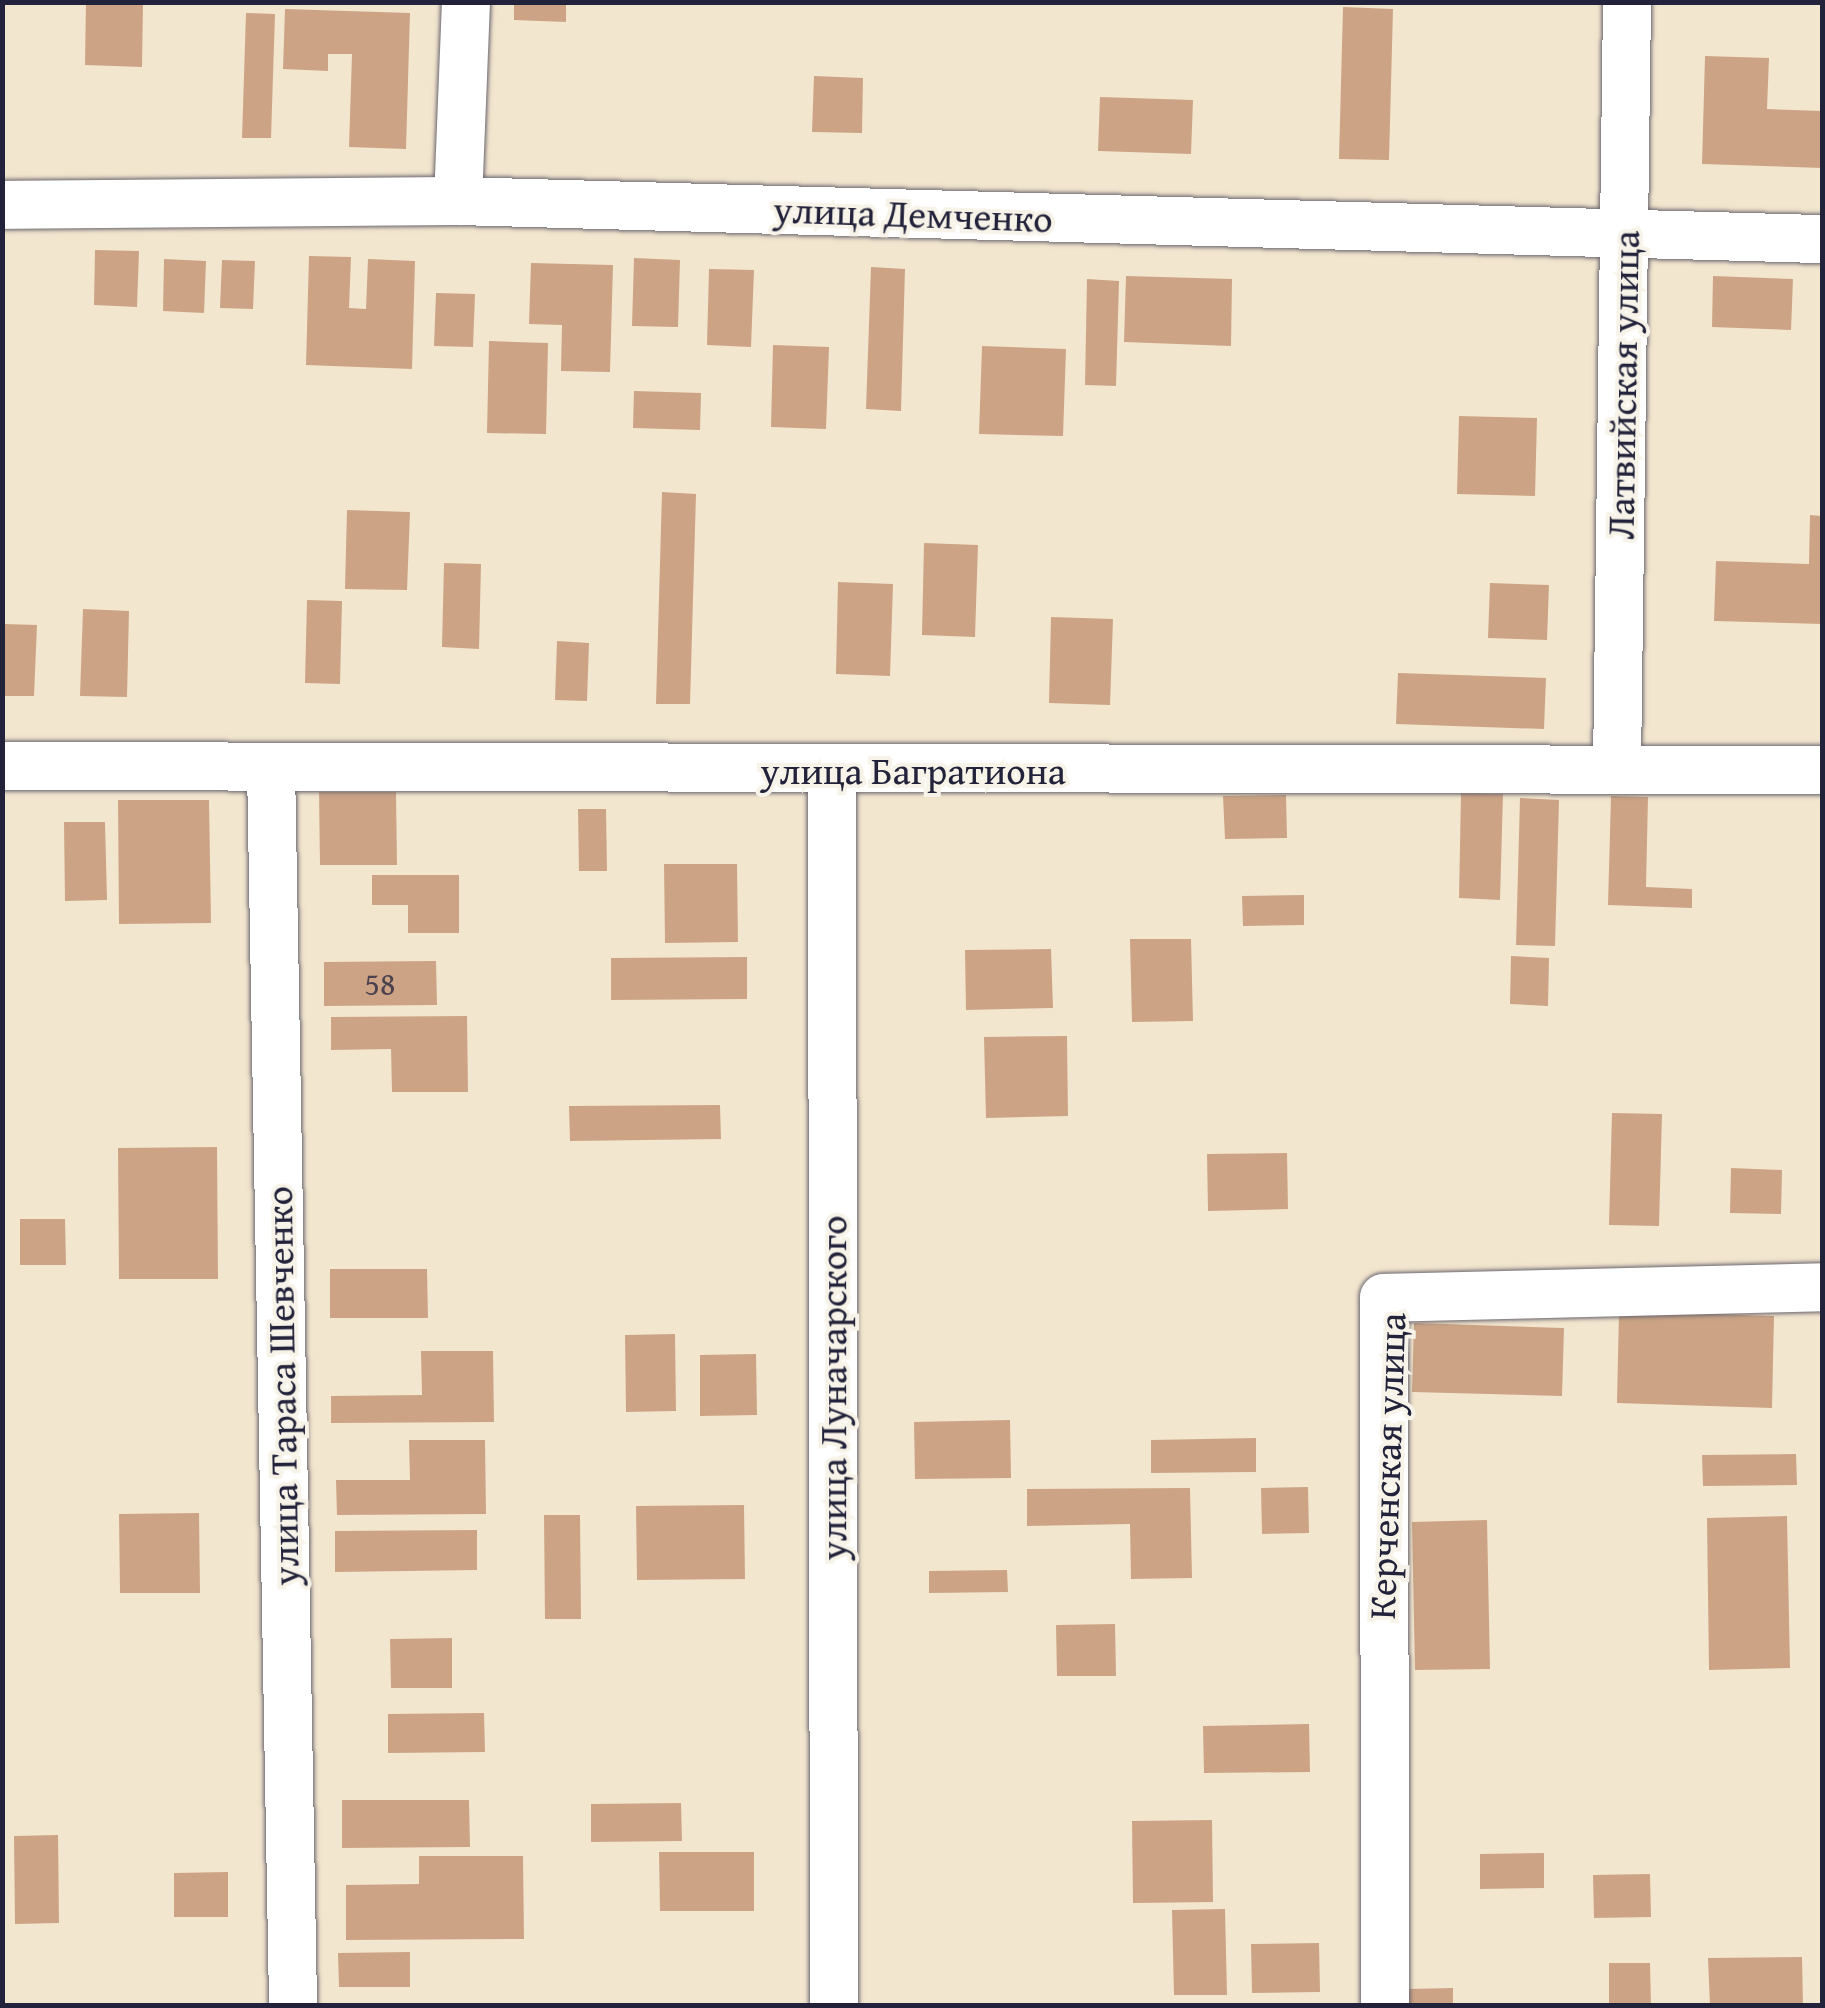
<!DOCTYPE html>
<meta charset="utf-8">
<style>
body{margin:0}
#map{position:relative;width:1825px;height:2008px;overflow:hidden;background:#f3e6cf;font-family:"Gentium Book Plus",serif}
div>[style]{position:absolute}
.building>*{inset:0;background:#cca485}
.roads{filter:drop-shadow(0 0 2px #6b676f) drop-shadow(0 0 2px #6b676f)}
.minor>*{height:48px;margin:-24px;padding:0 24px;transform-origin:24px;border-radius:24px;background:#fff}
span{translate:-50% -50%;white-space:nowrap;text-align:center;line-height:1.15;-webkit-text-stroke:8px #f7f3e8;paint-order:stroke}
.number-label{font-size:32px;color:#4c424e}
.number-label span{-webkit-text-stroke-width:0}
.street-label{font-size:38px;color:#22223b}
.frame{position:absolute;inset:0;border:5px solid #22223b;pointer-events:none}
</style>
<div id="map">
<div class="building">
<i style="clip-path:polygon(86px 2px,143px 2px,142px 67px,85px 65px)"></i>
<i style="clip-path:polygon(514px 2px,566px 2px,566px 22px,514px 20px)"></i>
<i style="clip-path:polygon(1343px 7px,1393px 9px,1389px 160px,1339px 159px)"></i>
<i style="clip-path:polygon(285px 9px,410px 13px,406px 149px,349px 147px,352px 54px,328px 54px,328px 71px,283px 69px)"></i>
<i style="clip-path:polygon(246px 13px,275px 14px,271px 138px,242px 138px)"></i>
<i style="clip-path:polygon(1705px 56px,1769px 58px,1767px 109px,1822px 111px,1822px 168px,1702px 164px)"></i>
<i style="clip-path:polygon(814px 76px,863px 78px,862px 133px,812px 132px)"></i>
<i style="clip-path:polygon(1100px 97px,1193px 100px,1191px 154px,1098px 151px)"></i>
<i style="clip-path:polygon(95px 250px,139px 251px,137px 307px,94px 305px)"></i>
<i style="clip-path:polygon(309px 256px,351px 257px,349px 308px,366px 309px,368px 259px,415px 261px,412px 369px,306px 365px)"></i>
<i style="clip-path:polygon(634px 258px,680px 260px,678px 327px,632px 326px)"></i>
<i style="clip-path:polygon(164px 259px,206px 261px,204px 313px,163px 311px)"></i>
<i style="clip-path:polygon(222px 260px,255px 261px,253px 309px,220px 308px)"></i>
<i style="clip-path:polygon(531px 263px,613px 265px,610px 372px,561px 371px,562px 325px,529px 324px)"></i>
<i style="clip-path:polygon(871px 267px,905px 269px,901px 411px,866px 409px)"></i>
<i style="clip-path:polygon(709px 269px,754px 270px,751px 347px,707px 345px)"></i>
<i style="clip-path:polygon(1126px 276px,1232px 279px,1231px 346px,1124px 342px)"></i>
<i style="clip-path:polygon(1713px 276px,1793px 279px,1791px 330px,1712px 327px)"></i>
<i style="clip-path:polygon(1087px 279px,1119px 281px,1116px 386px,1085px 385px)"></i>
<i style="clip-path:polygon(436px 293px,475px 294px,473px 347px,434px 346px)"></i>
<i style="clip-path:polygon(489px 341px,548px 343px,546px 434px,487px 433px)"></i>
<i style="clip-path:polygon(773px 345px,829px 347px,826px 429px,771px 427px)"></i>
<i style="clip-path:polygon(982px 346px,1066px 349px,1063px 436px,979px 434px)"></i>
<i style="clip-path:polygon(634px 391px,701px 393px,700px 430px,633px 428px)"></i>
<i style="clip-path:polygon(1459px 416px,1537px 418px,1535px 496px,1457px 494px)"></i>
<i style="clip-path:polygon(662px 492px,696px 494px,690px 704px,656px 704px)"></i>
<i style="clip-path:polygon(347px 510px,410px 512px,407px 590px,345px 589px)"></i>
<i style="clip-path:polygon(1810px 515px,1822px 516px,1822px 624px,1714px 621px,1716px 561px,1809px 564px)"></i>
<i style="clip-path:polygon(924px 543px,978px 545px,975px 637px,922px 635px)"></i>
<i style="clip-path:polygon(444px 563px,481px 564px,479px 649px,442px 647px)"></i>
<i style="clip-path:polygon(838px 582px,893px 584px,890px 676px,836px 674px)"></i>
<i style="clip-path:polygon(1490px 583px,1549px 585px,1547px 640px,1488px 638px)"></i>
<i style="clip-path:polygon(307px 600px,342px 601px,340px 684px,305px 683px)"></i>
<i style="clip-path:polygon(83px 609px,129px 611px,127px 697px,80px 696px)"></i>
<i style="clip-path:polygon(1051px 617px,1113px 619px,1110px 705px,1049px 703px)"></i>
<i style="clip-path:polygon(4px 624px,37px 625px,34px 696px,2px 696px)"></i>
<i style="clip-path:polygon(557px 641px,589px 643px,587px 701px,555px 700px)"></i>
<i style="clip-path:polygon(1398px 673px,1546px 678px,1544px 729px,1396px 724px)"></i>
<i style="clip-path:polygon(319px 792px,396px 792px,397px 865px,320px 865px)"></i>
<i style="clip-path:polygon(1461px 793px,1503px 794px,1500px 900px,1459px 898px)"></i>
<i style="clip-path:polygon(1286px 795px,1287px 838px,1225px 839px,1223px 796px)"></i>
<i style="clip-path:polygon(1611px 796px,1648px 797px,1646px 887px,1692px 889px,1692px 908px,1608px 905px)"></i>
<i style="clip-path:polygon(1520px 798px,1559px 800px,1555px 946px,1516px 945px)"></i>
<i style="clip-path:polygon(118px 800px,209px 800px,211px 923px,119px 924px)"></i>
<i style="clip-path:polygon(578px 809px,606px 809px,607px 871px,579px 871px)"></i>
<i style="clip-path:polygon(64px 822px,105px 822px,107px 900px,65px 901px)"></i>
<i style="clip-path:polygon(664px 864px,737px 864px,738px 942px,665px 943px)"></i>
<i style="clip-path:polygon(372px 875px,459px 875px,459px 933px,408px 933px,408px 905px,372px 905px)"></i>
<i style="clip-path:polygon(1304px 895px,1304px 925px,1243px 926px,1242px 896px)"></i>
<i style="clip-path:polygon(1130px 939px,1191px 939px,1193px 1021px,1132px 1022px)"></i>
<i style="clip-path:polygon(1051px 949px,1053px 1008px,966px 1010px,965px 950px)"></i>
<i style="clip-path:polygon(1511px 956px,1549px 958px,1548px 1006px,1510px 1004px)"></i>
<i style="clip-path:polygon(747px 957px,747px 999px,611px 1000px,611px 958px)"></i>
<i style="clip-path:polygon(436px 961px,437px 1005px,324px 1006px,324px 962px)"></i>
<i style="clip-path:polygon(467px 1016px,468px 1092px,392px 1092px,391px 1049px,331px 1050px,331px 1017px)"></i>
<i style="clip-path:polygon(1067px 1036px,1068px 1116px,986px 1118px,984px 1037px)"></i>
<i style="clip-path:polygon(720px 1105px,721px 1139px,570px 1141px,569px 1106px)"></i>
<i style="clip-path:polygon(1612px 1113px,1662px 1114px,1659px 1226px,1609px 1225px)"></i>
<i style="clip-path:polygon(217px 1147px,218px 1279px,119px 1279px,118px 1148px)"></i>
<i style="clip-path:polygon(1287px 1153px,1288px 1209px,1208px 1211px,1207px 1154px)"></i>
<i style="clip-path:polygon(1731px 1168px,1782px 1170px,1781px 1214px,1730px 1213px)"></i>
<i style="clip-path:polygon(20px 1219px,65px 1219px,66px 1265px,20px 1265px)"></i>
<i style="clip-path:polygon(330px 1269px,427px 1269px,428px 1318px,330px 1318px)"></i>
<i style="clip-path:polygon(1619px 1311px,1774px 1316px,1772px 1408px,1617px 1403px)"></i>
<i style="clip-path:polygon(1414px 1323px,1564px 1328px,1562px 1396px,1412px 1392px)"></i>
<i style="clip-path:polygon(675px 1334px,676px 1411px,626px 1412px,625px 1335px)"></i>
<i style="clip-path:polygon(421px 1351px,493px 1351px,494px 1422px,331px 1423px,331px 1396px,422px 1395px)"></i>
<i style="clip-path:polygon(756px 1354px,757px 1415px,700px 1416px,700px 1355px)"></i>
<i style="clip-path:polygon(1010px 1420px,1011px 1478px,915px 1479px,914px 1422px)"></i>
<i style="clip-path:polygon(1256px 1438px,1256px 1472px,1151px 1473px,1151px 1440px)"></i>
<i style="clip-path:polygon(409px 1440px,485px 1440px,486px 1514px,337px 1515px,336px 1480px,410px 1480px)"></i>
<i style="clip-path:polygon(1796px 1454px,1797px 1485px,1703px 1486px,1702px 1455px)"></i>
<i style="clip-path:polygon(1308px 1487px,1309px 1533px,1262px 1534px,1261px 1488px)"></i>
<i style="clip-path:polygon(1190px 1488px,1192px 1578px,1131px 1579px,1130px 1524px,1027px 1526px,1027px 1489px)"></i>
<i style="clip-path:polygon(744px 1505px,745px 1579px,637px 1580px,636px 1506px)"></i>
<i style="clip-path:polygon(199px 1513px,200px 1593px,120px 1593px,119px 1514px)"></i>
<i style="clip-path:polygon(544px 1515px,580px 1515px,581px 1619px,545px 1619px)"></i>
<i style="clip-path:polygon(1787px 1516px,1790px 1668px,1709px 1670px,1707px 1518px)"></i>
<i style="clip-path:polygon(1487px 1520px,1490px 1669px,1415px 1670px,1412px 1522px)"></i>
<i style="clip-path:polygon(477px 1530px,477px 1570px,335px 1572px,335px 1531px)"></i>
<i style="clip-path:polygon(1007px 1570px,1008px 1592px,929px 1593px,929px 1571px)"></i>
<i style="clip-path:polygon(1115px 1624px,1116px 1676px,1057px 1676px,1056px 1625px)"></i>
<i style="clip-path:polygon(452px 1638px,452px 1688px,391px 1688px,390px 1639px)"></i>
<i style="clip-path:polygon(484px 1713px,485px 1752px,388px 1753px,388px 1714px)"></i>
<i style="clip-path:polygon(1309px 1724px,1310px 1772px,1204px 1773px,1203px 1726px)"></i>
<i style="clip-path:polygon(342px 1800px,469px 1800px,470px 1847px,342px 1848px)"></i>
<i style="clip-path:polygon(681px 1803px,682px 1841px,591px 1842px,591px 1804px)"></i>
<i style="clip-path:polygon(1212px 1820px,1213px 1902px,1133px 1903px,1132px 1821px)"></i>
<i style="clip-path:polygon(58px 1835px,59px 1923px,15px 1924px,14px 1836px)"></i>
<i style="clip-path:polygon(659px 1852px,754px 1852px,754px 1911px,660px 1911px)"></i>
<i style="clip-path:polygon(1544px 1853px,1544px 1888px,1480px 1889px,1480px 1854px)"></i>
<i style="clip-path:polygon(419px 1856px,523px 1856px,524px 1939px,346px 1940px,346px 1885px,419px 1884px)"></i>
<i style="clip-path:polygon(228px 1872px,228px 1917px,174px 1917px,174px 1873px)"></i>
<i style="clip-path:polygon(1650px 1874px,1651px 1917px,1594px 1918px,1593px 1875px)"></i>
<i style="clip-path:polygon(1225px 1909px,1227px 1995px,1174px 1995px,1172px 1910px)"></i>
<i style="clip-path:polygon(1319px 1943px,1320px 1992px,1252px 1993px,1251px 1944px)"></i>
<i style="clip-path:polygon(410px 1952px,410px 1987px,339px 1987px,338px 1953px)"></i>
<i style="clip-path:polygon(1802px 1957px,1803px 2006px,1710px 2006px,1708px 1958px)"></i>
<i style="clip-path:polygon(1609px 1963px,1650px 1963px,1651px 2006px,1609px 2006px)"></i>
<i style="clip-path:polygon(1453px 1988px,1453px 2006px,1407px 2006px,1406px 1989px)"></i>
</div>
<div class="roads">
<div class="minor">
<i style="left:458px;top:201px;width:199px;rotate:-87.7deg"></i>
<i style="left:2px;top:205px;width:456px;rotate:-0.5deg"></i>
<i style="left:458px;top:201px;width:1365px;rotate:1.6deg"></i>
<i style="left:2px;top:766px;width:1820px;rotate:0.13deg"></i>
<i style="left:271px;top:767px;width:1239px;rotate:88.98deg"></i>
<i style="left:1617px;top:767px;width:765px;rotate:-89.25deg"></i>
<i style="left:832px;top:771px;width:1235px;rotate:89.91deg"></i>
<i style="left:1385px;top:2006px;width:708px;rotate:-90.08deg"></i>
<i style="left:1384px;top:1298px;width:438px;rotate:-1.4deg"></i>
</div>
</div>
<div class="number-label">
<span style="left:380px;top:984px">58</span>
</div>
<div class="street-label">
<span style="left:913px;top:214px;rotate:2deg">улица Демченко</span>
<span style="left:1623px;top:385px;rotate:-89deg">Латвийская улица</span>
<span style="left:913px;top:771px">улица Багратиона</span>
<span style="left:282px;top:1386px;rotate:-91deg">улица Тараса Шевченко</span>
<span style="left:833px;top:1388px;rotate:-90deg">улица Луначарского</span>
<span style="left:1387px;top:1466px;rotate:-88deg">Керченская улица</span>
</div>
<div class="frame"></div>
</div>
